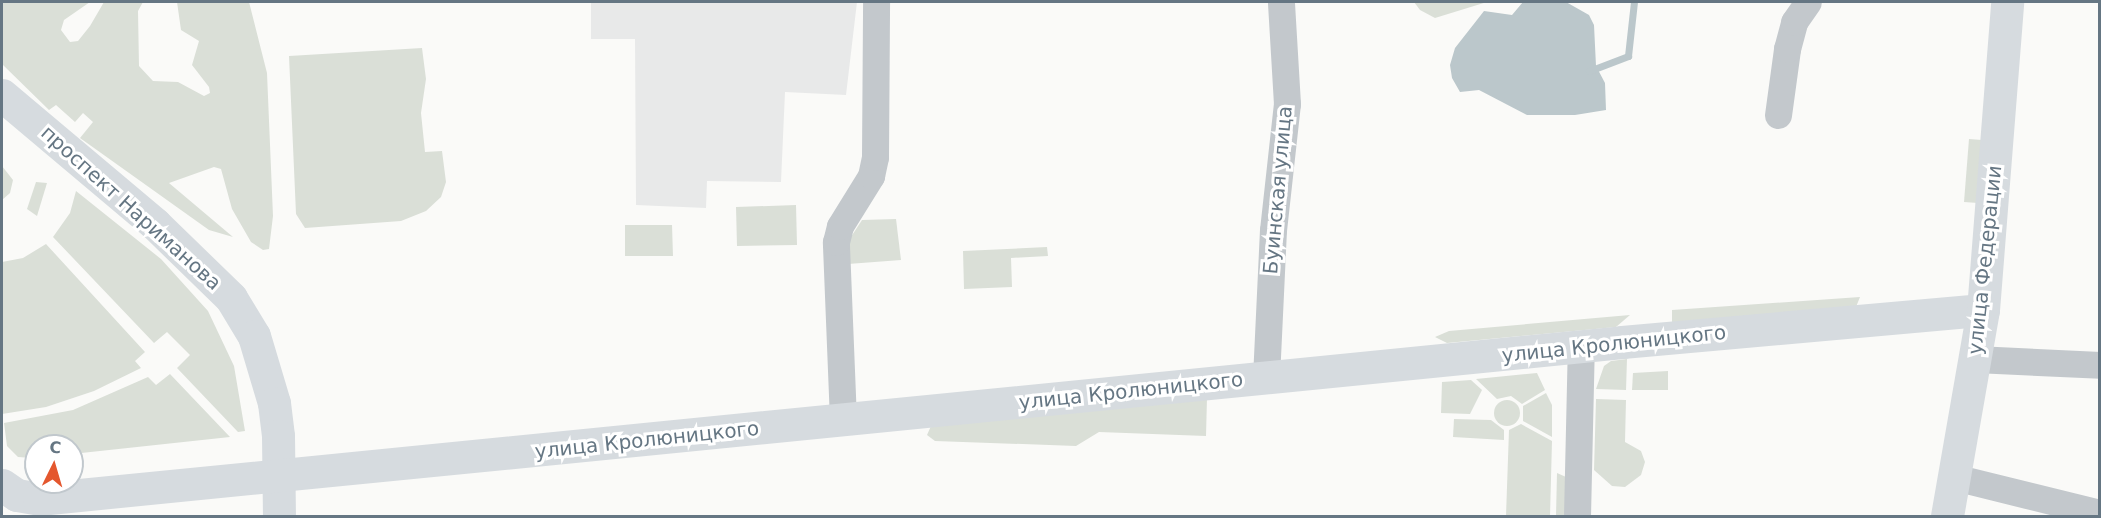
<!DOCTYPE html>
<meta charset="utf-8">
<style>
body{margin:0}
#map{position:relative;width:2101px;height:518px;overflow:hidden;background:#fafaf8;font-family:"DejaVu Sans",sans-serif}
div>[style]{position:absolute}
.built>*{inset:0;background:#e8e9e9}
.green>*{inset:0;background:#dadfd7}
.round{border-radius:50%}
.water>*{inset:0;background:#bbc7cb}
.stream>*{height:7px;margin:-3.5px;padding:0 3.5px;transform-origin:3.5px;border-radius:3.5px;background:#bbc7cb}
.street>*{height:27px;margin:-13.5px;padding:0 13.5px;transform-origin:13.5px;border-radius:13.5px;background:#c3c8cc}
.secondary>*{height:33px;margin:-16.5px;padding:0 16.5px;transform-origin:16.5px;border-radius:16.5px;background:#d6dbdf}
span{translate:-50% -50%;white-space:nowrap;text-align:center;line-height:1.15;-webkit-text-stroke:6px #fff;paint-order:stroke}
.street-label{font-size:20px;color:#657683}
.frame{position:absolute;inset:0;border:3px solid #657683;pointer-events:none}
.north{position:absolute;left:24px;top:434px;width:60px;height:60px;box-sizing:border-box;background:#fff;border:2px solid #c1c8cd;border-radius:50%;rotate:5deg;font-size:16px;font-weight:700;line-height:24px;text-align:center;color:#657683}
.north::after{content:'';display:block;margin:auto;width:21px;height:27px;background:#e4572e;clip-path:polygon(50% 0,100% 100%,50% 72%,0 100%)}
</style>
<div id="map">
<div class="built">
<i style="clip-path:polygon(591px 2px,857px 2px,846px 95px,785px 92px,781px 182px,707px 181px,706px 208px,636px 205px,635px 39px,591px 39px)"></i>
</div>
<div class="green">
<i style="clip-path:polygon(2px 2px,90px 2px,64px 20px,61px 30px,70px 42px,78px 41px,90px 26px,104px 2px,143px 2px,138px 11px,139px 66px,153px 81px,178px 82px,204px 96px,210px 93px,209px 87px,192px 65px,199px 41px,181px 30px,177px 2px,249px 2px,267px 73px,273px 216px,269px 249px,263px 250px,251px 242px,232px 209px,221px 169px,214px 167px,169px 183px,233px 237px,209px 230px,80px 138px,93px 122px,83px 113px,75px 122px,56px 105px,49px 110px,2px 64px)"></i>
<i style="clip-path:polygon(1414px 2px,1487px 2px,1435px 18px,1420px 10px)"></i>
<i style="clip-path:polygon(422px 48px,426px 79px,421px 113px,425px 152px,442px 151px,446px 182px,441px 197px,426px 211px,401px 221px,305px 228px,296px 214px,289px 56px)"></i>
<i style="clip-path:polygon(1969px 139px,1982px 140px,1978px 203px,1964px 202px)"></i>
<i style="clip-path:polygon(2px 166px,13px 180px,10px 193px,2px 200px)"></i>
<i style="clip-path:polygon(36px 182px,47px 183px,37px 216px,27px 209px)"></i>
<i style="clip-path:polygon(76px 191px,161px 259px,208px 311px,234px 366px,245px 431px,238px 432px,177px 368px,190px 355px,167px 332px,154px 343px,53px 237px,70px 213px)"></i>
<i style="clip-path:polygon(796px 205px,797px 245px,737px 246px,736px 207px)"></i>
<i style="clip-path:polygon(896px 219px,901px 260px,848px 264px,847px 243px,862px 220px)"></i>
<i style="clip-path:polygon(672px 225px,673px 256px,625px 256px,625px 225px)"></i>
<i style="clip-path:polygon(46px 244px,145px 352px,135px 361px,141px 368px,94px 391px,46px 407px,2px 414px,2px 262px,23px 258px)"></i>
<i style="clip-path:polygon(1047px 247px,1048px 256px,1011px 258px,1012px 287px,964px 289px,963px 251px)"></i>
<i style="clip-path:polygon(1860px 297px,1856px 307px,1672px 323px,1672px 310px)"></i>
<i style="clip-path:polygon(1630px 315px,1616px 327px,1447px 343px,1435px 337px,1449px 331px)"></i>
<i style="clip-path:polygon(1627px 359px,1626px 390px,1596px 389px,1604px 366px,1611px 361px)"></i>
<i style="clip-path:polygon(1668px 371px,1668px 390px,1632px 390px,1633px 373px)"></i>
<i style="clip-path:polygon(1537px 373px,1545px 390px,1522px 404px,1511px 396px,1497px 399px,1476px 379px)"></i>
<i style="clip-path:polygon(170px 374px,230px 437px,72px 454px,72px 446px,36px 446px,36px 458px,32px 458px,18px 457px,7px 446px,4px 423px,73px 410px,148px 377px,156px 385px)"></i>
<i style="clip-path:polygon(1471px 380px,1482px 390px,1470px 414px,1441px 413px,1442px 382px)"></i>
<i style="clip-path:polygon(1546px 393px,1552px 405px,1552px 437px,1523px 421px,1523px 406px)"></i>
<i style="clip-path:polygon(1207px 398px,1206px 436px,1099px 432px,1076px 446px,935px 441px,927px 435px,931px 426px)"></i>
<i style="clip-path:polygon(1596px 399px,1626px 400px,1625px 442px,1641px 451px,1645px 462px,1641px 475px,1625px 487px,1612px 486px,1594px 470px)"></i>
<i class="round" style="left:1494px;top:400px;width:26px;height:26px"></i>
<i style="clip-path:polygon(1454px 419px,1491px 420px,1504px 430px,1504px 440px,1453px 437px)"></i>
<i style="clip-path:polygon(1521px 424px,1552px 441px,1550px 516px,1506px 516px,1509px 430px)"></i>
<i style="clip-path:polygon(1557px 473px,1566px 477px,1568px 516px,1556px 516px)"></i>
</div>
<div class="water">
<i style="clip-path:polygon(1523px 2px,1566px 2px,1589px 15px,1594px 25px,1596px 66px,1605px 83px,1606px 110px,1575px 115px,1527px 115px,1479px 90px,1460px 92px,1452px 78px,1450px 65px,1455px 48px,1484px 11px,1512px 15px)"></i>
</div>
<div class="stream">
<i style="left:1589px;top:71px;width:42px;rotate:-21deg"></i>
<i style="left:1628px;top:56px;width:54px;rotate:-83.7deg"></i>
</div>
<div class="street">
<i style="left:1778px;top:115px;width:67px;rotate:-82.2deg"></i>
<i style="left:1787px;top:49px;width:28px;rotate:-75deg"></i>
<i style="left:1794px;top:22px;width:24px;rotate:-55deg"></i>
<i style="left:1975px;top:359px;width:125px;rotate:2.7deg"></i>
<i style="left:1266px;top:378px;width:148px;rotate:-87.3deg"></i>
<i style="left:1273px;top:230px;width:127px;rotate:-83.7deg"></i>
<i style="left:1287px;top:104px;width:102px;rotate:-93.4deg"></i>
<i style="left:843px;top:420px;width:178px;rotate:-92.3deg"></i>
<i style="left:836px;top:242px;width:16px;rotate:-76deg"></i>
<i style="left:840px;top:226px;width:59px;rotate:-58.2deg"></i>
<i style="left:871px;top:176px;width:19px;rotate:-78deg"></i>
<i style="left:875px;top:157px;width:155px;rotate:-89.6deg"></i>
<i style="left:1954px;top:477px;width:150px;rotate:13.9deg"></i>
<i style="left:1577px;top:516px;width:170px;rotate:-88.7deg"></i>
</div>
<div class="secondary">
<i style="left:2px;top:95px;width:200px;rotate:40.1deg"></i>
<i style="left:155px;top:224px;width:106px;rotate:44.2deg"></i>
<i style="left:231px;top:298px;width:44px;rotate:58.8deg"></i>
<i style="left:254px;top:336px;width:70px;rotate:73.4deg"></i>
<i style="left:274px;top:403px;width:33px;rotate:83deg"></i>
<i style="left:278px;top:436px;width:80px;rotate:89.3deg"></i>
<i style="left:2px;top:485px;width:18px;rotate:34deg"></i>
<i style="left:17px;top:495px;width:22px;rotate:10deg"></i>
<i style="left:39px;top:499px;width:1591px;rotate:-5.66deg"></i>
<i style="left:1622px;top:342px;width:362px;rotate:-5.1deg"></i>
<i style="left:1947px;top:516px;width:209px;rotate:-80.1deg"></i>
<i style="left:1983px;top:310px;width:309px;rotate:-85.5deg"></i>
</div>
<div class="street-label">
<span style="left:1278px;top:190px;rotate:-85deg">Буинская улица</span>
<span style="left:131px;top:208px;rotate:42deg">проспект Нариманова</span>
<span style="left:1985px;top:260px;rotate:-84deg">улица Федерации</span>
<span style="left:1614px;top:344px;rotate:-6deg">улица Кролюницкого</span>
<span style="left:1131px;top:391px;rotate:-6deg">улица Кролюницкого</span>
<span style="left:647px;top:440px;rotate:-6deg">улица Кролюницкого</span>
</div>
<div class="frame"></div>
<div class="north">С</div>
</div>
